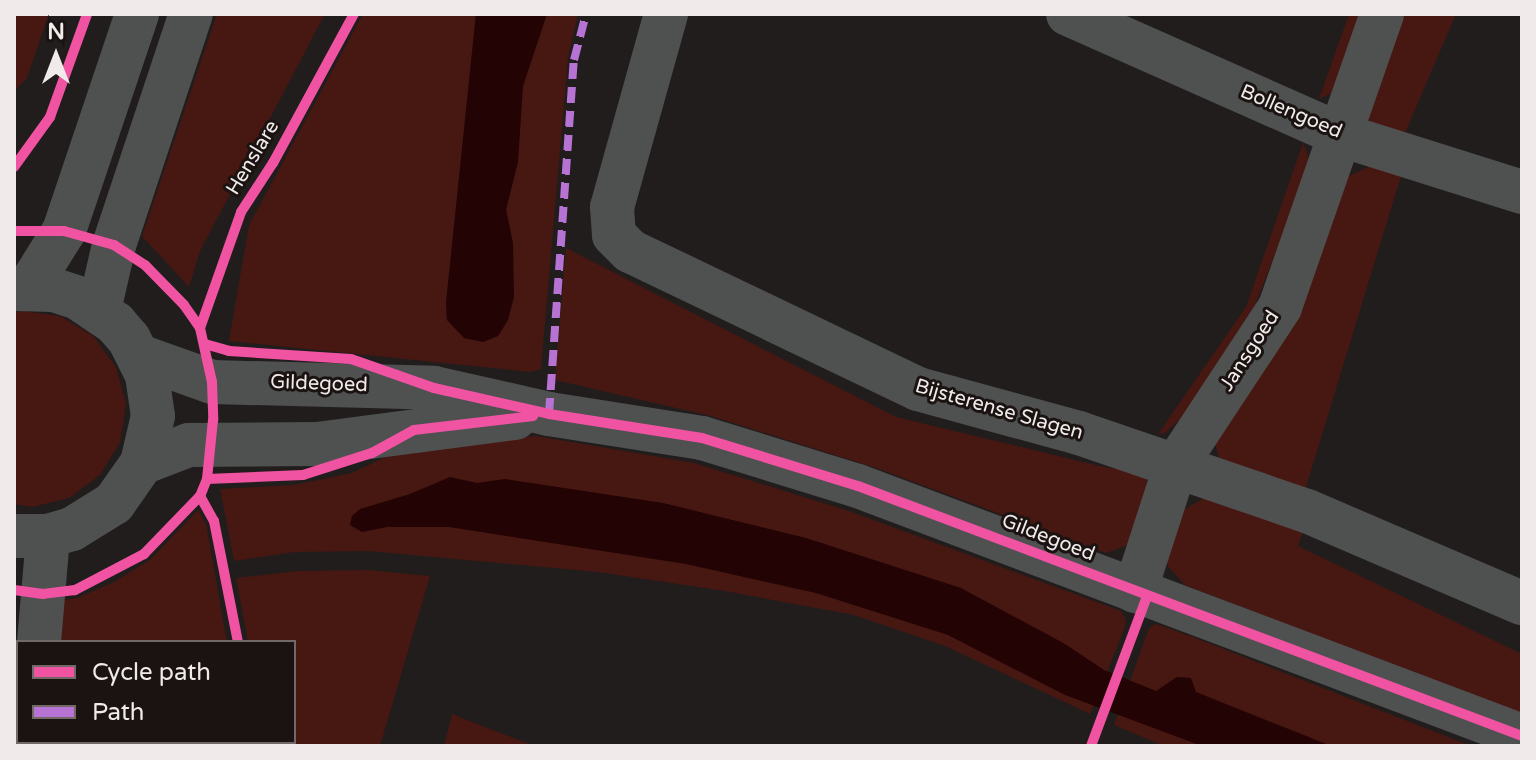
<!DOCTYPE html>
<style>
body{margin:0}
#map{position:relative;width:1536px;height:760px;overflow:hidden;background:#211d1d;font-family:"Varela Round",sans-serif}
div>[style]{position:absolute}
.green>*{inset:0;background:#471712}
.water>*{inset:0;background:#230303}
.minor>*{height:44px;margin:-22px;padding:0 22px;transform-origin:22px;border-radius:22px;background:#4f5050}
.quiet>*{height:8px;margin-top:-4px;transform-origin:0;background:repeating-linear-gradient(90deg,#b673d3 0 16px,transparent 0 24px)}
.cycleway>*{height:10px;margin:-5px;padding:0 5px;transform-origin:5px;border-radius:5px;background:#f153a3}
span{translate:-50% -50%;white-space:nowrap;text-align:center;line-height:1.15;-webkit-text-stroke:6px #1a1312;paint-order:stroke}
.street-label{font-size:20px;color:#f0ebea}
.frame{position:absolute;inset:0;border:16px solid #f0ebea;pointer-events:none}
.legend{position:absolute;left:16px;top:640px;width:280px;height:104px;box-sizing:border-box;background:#1a1312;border:2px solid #706968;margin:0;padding:10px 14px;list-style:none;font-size:24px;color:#f0ebea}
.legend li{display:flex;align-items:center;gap:16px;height:40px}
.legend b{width:40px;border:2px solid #706968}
.north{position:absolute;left:16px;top:16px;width:80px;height:80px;-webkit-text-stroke:6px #1a1312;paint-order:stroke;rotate:0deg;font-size:22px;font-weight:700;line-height:32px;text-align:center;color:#f0ebea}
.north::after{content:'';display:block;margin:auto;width:28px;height:36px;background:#f0ebea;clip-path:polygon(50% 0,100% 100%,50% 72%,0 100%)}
</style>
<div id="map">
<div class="green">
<i style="clip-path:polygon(14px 14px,49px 14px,27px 78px,14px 91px)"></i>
<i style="clip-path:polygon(217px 14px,325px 14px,200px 251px,189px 287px,142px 236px)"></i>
<i style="clip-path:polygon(363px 14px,476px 14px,446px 303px,447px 320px,513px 243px,506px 210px,523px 86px,547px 14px,578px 14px,568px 58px,541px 369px,531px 372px,229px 341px,249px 225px)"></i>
<i style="clip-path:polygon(1349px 14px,1364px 14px,1332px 93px,1319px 99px)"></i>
<i style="clip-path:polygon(1396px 14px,1456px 14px,1402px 140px,1372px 125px,1367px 114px)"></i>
<i style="clip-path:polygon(1303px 143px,1311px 163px,1253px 310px,1181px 418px,1165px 433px,1158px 434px,1246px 307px)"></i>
<i style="clip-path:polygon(1370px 166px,1401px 176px,1303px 497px,1219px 458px,1213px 436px,1343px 179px)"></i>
<i style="clip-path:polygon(566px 248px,896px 417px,1108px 468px,1140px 469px,1149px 484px,1131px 544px,1106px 553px,876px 468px,711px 416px,555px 380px)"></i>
<i style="clip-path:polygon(22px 311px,60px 316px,93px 336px,116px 367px,126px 404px,120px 442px,100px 475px,69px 498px,32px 507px,14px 504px,14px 313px)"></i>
<i style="clip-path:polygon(536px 436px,694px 463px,849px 511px,1121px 611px,1126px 620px,1124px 630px,1090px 714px,945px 646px,854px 615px,725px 591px,598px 572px,368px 551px,295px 552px,234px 561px,220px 489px,294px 485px,352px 473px,400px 450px)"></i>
<i style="clip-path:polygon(1204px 498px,1303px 531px,1298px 546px,1522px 654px,1522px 716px,1185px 585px,1168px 566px,1166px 557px,1182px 511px)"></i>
<i style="clip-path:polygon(198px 510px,206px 524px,227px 642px,52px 642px,55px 601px,77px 598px,114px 582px,150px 560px)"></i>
<i style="clip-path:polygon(368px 570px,430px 576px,380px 746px,268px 746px,267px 742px,294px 742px,294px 642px,248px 642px,236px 578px,298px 571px)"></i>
<i style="clip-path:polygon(1156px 624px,1193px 637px,1471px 746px,1164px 746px,1114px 725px,1149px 628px)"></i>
<i style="clip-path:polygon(452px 714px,534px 746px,444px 746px)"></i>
</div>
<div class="water">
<i style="clip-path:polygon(476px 14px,547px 14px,523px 86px,518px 162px,506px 210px,513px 243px,514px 297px,508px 320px,498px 336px,483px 342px,464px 338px,447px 320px,446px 303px)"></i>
<i style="clip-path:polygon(450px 477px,477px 483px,505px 479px,663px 503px,806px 538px,961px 588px,1065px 644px,1104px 670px,1156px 691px,1177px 677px,1191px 678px,1196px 692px,1331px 746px,1202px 746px,1065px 695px,948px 635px,816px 593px,686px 564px,449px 527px,387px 527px,362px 532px,350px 525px,352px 516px,360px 509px,410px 494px)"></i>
</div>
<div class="minor">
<i style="left:666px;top:14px;width:200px;rotate:105.6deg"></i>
<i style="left:612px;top:207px;width:28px;rotate:86deg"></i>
<i style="left:614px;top:235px;width:23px;rotate:45deg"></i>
<i style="left:630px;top:251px;width:319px;rotate:25.6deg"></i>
<i style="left:918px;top:389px;width:167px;rotate:15.3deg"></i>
<i style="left:1079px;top:433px;width:241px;rotate:18.9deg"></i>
<i style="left:1307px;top:511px;width:234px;rotate:23.2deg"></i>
<i style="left:1068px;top:14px;width:299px;rotate:23.9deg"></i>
<i style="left:1341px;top:135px;width:190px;rotate:17.5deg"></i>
<i style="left:29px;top:287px;width:66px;rotate:-58deg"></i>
<i style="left:64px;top:231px;width:229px;rotate:-71.4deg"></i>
<i style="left:14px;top:289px;width:40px;rotate:1.4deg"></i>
<i style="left:54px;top:290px;width:25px;rotate:18deg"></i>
<i style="left:78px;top:298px;width:45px;rotate:34deg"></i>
<i style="left:115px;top:323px;width:21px;rotate:49deg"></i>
<i style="left:129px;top:339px;width:40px;rotate:63.4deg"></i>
<i style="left:147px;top:375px;width:41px;rotate:81.7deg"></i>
<i style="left:153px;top:416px;width:48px;rotate:103.2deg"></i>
<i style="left:142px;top:463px;width:49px;rotate:125deg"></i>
<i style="left:114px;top:503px;width:49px;rotate:148.2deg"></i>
<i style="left:72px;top:529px;width:25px;rotate:164deg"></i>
<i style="left:48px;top:536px;width:34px;rotate:180deg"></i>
<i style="left:99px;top:310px;width:67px;rotate:-77deg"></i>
<i style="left:114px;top:245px;width:243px;rotate:-71.6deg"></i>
<i style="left:139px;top:356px;width:77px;rotate:19.6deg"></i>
<i style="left:212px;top:382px;width:222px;rotate:1.5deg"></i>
<i style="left:434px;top:388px;width:118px;rotate:12.7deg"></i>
<i style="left:549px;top:414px;width:155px;rotate:8.9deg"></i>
<i style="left:702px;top:438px;width:163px;rotate:17.1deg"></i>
<i style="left:858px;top:486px;width:710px;rotate:20.63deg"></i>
<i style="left:142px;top:463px;width:50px;rotate:-21deg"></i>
<i style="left:189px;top:445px;width:128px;rotate:-0.4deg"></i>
<i style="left:317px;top:444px;width:200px;rotate:-7.5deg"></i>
<i style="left:1135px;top:591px;width:133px;rotate:-72deg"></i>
<i style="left:1176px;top:465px;width:189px;rotate:-56.6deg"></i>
<i style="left:1280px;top:307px;width:310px;rotate:-70.8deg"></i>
<i style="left:39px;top:642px;width:106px;rotate:-85.1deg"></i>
<i style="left:30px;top:746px;width:4px;rotate:-90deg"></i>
</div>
<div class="quiet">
<i style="left:549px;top:414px;width:355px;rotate:-86deg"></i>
<i style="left:574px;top:60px;width:48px;rotate:-75.4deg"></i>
</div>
<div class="cycleway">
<i style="left:14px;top:167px;width:62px;rotate:-54.2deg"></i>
<i style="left:50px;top:117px;width:109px;rotate:-70.2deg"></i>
<i style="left:14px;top:231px;width:50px"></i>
<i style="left:64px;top:231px;width:52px;rotate:15.6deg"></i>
<i style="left:114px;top:245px;width:37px;rotate:33deg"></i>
<i style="left:145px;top:265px;width:56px;rotate:45.7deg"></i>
<i style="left:184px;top:305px;width:28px;rotate:55deg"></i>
<i style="left:200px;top:328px;width:55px;rotate:77.5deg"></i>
<i style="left:212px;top:382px;width:38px;rotate:88deg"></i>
<i style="left:213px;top:420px;width:59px;rotate:95.8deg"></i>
<i style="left:207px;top:479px;width:18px;rotate:112deg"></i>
<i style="left:200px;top:496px;width:81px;rotate:134deg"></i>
<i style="left:144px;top:554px;width:78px;rotate:152.4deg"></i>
<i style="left:75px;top:590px;width:32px;rotate:173deg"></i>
<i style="left:43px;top:594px;width:29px;rotate:-172deg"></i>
<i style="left:200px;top:328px;width:123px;rotate:-70.5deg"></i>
<i style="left:241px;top:212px;width:59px;rotate:-56.9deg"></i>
<i style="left:273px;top:163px;width:170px;rotate:-61.5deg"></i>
<i style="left:205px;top:344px;width:25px;rotate:16deg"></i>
<i style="left:229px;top:351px;width:122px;rotate:3.8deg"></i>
<i style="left:351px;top:359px;width:88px;rotate:19.3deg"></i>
<i style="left:434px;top:388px;width:118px;rotate:12.7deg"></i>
<i style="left:549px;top:414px;width:155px;rotate:8.9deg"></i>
<i style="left:702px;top:438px;width:163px;rotate:17.1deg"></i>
<i style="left:858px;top:486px;width:710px;rotate:20.63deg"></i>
<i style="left:207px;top:479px;width:96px;rotate:-2.4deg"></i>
<i style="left:303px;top:475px;width:72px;rotate:-17.7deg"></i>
<i style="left:372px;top:453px;width:48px;rotate:-28.7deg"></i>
<i style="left:414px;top:430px;width:120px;rotate:-6.7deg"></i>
<i style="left:200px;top:496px;width:29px;rotate:61deg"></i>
<i style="left:214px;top:521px;width:123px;rotate:78.8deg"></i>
<i style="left:1091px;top:746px;width:160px;rotate:-69.5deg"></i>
</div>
<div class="street-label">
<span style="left:1291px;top:112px;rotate:23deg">Bollengoed</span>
<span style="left:253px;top:158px;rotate:-59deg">Henslare</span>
<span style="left:1250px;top:351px;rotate:-57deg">Jansgoed</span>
<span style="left:319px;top:384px;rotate:2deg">Gildegoed</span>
<span style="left:999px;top:410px;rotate:16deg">Bijsterense Slagen</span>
<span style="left:1048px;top:538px;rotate:21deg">Gildegoed</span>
</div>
<div class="frame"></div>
<ul class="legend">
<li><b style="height:10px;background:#f153a3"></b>Cycle path</li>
<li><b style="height:10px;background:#b673d3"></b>Path</li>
</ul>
<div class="north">N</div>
</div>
